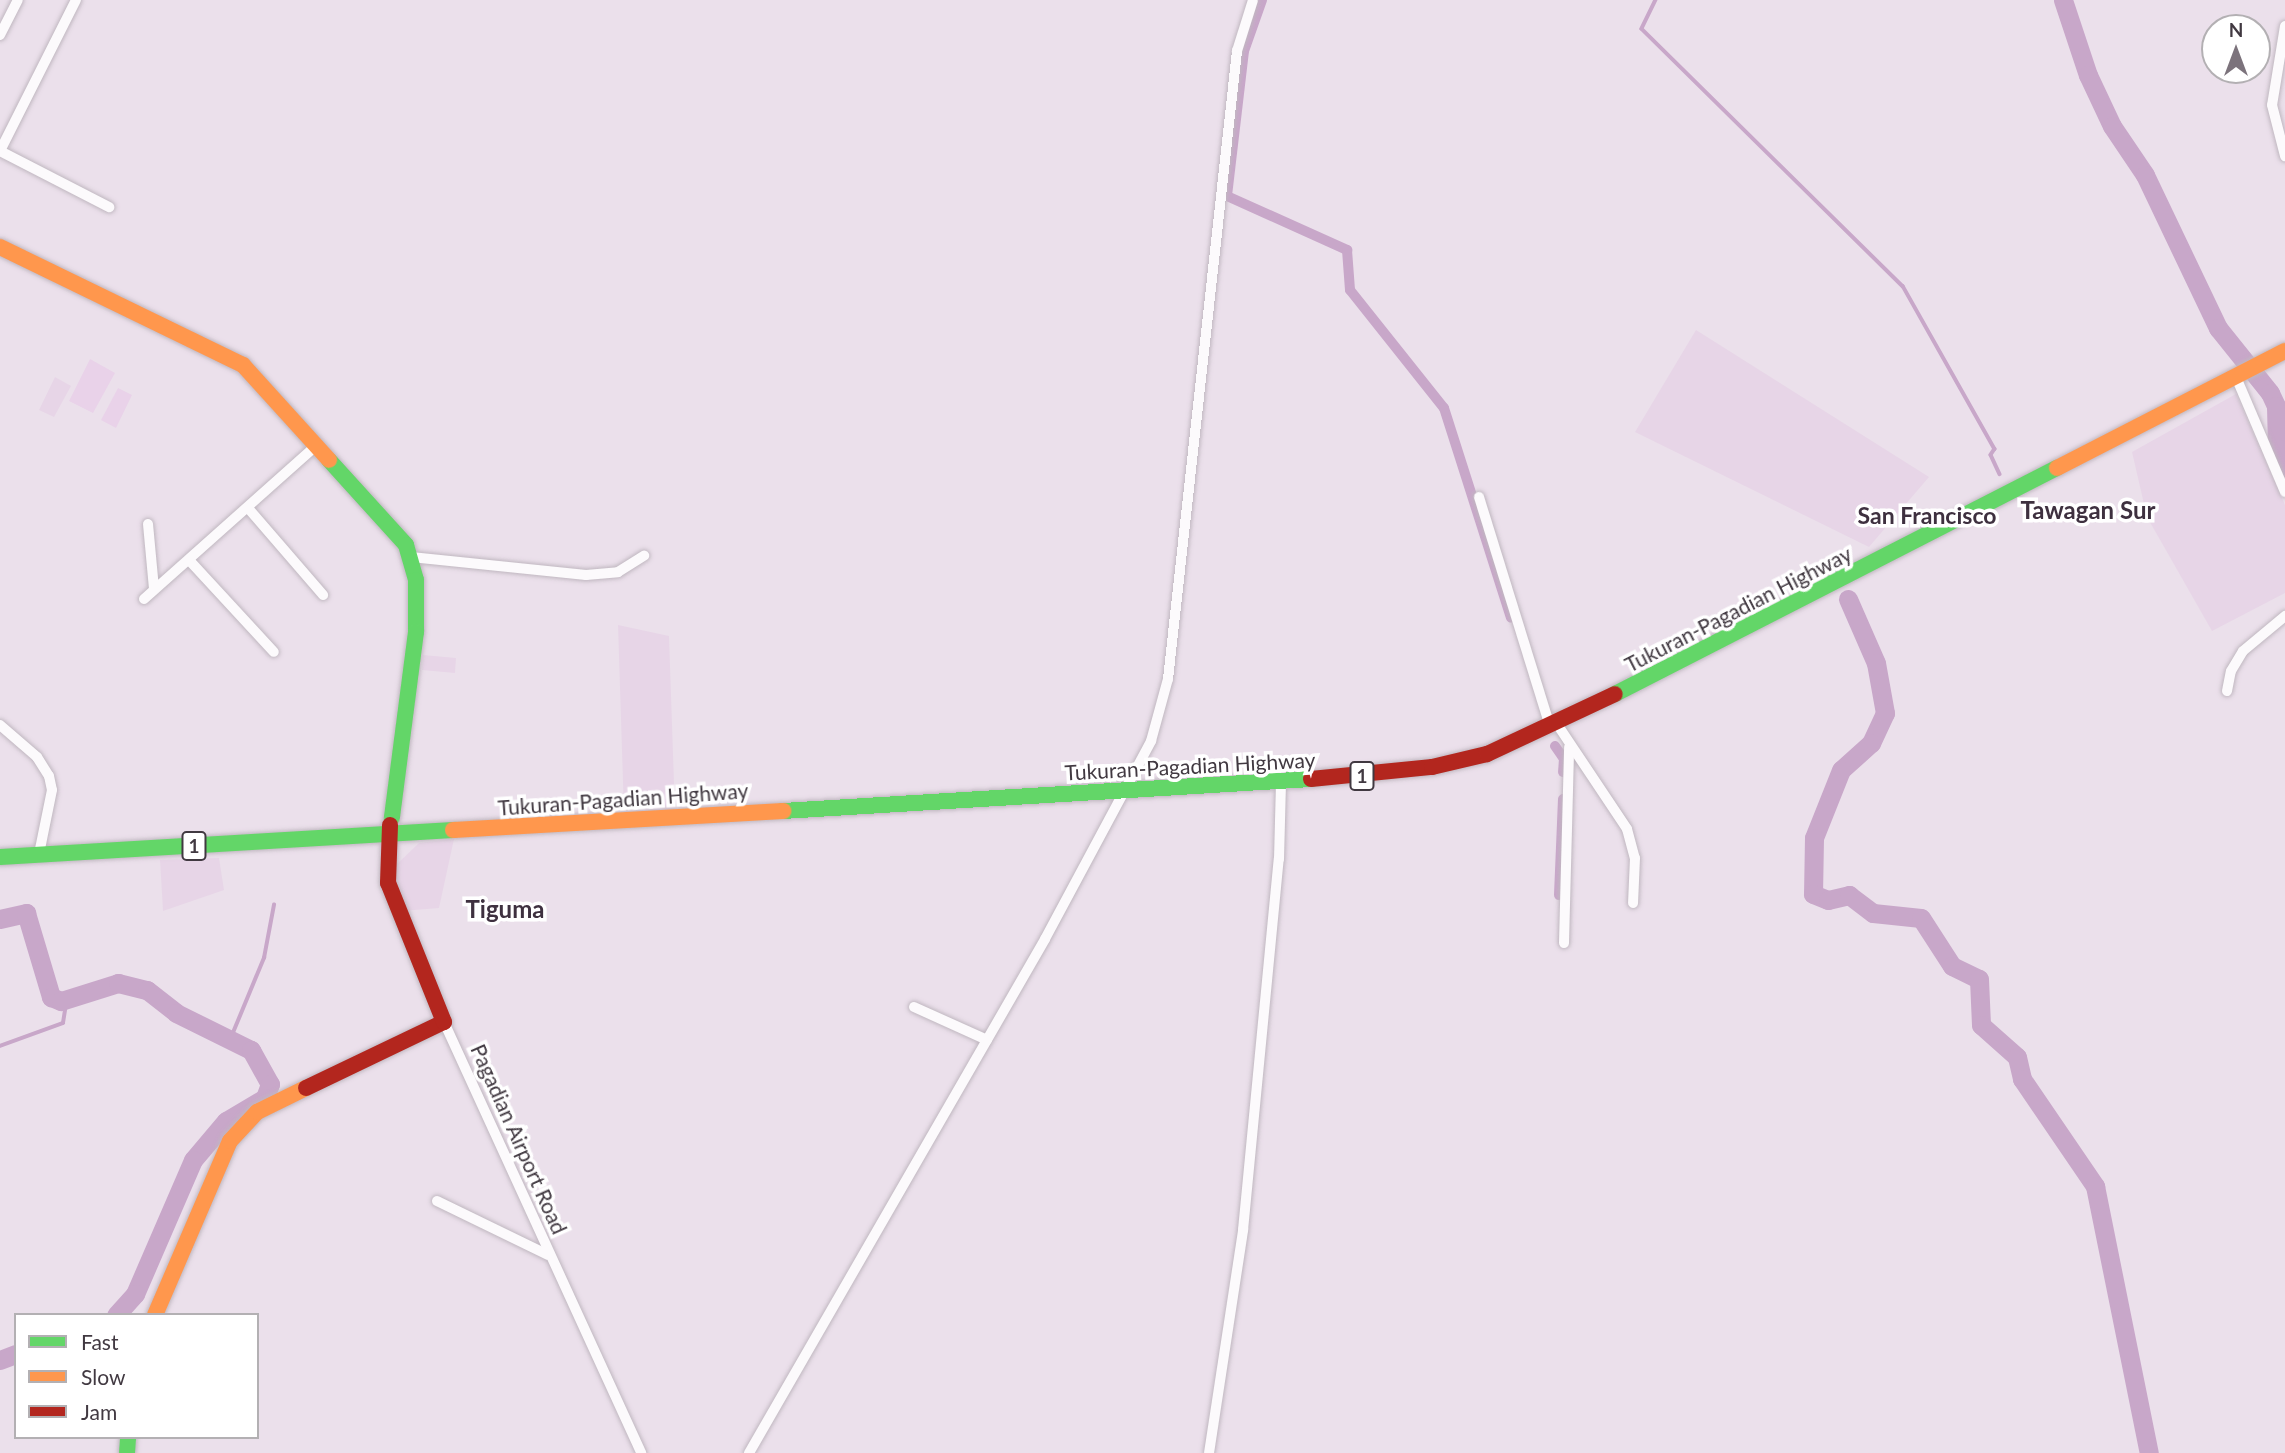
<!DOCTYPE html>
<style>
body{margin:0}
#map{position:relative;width:2285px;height:1453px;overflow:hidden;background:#ebe0eb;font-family:Lato,sans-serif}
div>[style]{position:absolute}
.built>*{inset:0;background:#e7d5e7}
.green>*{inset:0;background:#e9d2e9}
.stream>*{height:3.5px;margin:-1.75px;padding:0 1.75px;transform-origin:1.75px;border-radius:1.75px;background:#c8a7c9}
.canal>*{height:10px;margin:-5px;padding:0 5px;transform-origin:5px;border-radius:5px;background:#c8a7c9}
.river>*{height:19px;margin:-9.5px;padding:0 9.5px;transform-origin:9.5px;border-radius:9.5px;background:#c8a7c9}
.roads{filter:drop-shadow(0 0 2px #c0b7c0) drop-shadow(0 0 2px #c0b7c0)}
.street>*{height:10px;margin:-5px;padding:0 5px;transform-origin:5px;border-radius:5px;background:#fcfafc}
.fast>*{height:16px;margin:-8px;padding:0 8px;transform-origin:8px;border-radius:8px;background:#63d668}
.slow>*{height:16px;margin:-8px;padding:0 8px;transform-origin:8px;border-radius:8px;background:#ff974d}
.jam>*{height:16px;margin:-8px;padding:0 8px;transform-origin:8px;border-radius:8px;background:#b3261e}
span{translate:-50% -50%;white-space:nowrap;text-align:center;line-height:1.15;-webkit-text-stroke:7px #fff;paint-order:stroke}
.shield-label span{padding:2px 5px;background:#fff;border:2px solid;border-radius:5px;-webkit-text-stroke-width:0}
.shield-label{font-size:19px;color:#413941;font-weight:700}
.street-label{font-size:21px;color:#413941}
.neighbourhood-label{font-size:23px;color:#3e303f;font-weight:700}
.quarter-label{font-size:24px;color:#3e303f;font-weight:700}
.legend{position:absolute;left:14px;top:1313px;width:245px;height:126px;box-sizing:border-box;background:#fff;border:2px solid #b3b0b3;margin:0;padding:9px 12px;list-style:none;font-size:21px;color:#413941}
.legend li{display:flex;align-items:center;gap:14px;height:35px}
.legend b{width:35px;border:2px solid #b3b0b3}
.north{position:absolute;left:2201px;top:14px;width:70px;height:70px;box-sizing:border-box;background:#fff;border:2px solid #b3b0b3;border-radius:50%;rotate:0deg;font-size:19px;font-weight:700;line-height:28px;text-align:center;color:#413941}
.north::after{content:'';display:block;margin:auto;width:24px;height:32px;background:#7c737c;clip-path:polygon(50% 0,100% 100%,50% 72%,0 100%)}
</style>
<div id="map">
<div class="built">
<i style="clip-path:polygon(1696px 330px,1929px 477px,1869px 547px,1635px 432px)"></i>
<i style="clip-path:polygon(55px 377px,71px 386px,54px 417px,39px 410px)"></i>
<i style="clip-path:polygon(2236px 394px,2285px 505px,2285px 593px,2212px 631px,2147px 517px,2132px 452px)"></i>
<i style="clip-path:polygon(618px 625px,669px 636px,675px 812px,624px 814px)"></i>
<i style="clip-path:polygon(423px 655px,456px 658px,455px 673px,422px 670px)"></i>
<i style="clip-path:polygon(454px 839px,439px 908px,402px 911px,394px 867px,419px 843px)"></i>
<i style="clip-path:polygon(219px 858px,224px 890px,163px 911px,160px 860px)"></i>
</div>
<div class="green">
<i style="clip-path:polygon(90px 359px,115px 373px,93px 413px,69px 401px)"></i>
<i style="clip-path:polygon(118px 388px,132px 395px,116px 428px,101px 420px)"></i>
</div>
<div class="stream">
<i style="left:1656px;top:0;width:32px;rotate:116deg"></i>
<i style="left:1642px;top:29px;width:366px;rotate:44.6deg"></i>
<i style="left:1903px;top:286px;width:187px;rotate:60.6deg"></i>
<i style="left:1995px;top:449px;width:7px;rotate:124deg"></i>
<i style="left:1991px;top:455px;width:21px;rotate:65deg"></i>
<i style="left:1829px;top:568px;width:8px;rotate:-30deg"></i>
<i style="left:230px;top:1040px;width:89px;rotate:-67.5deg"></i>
<i style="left:264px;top:958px;width:54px;rotate:-79.3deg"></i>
<i style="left:0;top:1046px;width:67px;rotate:-20.1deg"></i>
<i style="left:63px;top:1023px;width:24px;rotate:-81deg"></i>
</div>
<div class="canal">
<i style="left:1262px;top:0;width:54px;rotate:109.4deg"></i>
<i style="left:1244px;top:51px;width:146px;rotate:96.7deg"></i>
<i style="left:1227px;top:196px;width:132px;rotate:24.2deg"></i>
<i style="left:1347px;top:250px;width:40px;rotate:85.7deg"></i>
<i style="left:1350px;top:290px;width:151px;rotate:51.5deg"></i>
<i style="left:1444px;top:408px;width:220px;rotate:72.3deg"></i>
<i style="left:1555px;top:746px;width:16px;rotate:55deg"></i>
<i style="left:1564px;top:759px;width:13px;rotate:94deg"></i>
<i style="left:1559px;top:895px;width:96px;rotate:-87.6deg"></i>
</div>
<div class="river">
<i style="left:2063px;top:0;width:79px;rotate:71.6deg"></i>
<i style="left:2088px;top:75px;width:56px;rotate:64.8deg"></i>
<i style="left:2112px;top:126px;width:59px;rotate:56deg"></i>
<i style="left:2145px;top:175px;width:170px;rotate:64.5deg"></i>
<i style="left:2218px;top:328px;width:83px;rotate:51.3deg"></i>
<i style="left:2270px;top:393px;width:14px;rotate:65deg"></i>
<i style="left:2276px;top:406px;width:42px;rotate:88.6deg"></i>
<i style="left:2277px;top:448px;width:21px;rotate:67deg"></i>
<i style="left:1848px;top:599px;width:70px;rotate:66.4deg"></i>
<i style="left:1876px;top:663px;width:51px;rotate:79.8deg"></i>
<i style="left:1885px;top:713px;width:33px;rotate:115deg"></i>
<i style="left:1871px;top:743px;width:40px;rotate:138deg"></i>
<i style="left:1841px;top:770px;width:73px;rotate:111.7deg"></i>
<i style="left:1814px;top:838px;width:56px;rotate:91deg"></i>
<i style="left:1813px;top:894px;width:16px;rotate:22deg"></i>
<i style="left:1828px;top:900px;width:22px;rotate:-13deg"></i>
<i style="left:1849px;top:895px;width:30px;rotate:37deg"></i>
<i style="left:1873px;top:913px;width:48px;rotate:5.9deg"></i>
<i style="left:1921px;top:918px;width:57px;rotate:57.1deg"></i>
<i style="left:1952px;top:966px;width:30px;rotate:26deg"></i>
<i style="left:1979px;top:979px;width:46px;rotate:87.5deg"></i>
<i style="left:1981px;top:1025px;width:48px;rotate:41.6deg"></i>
<i style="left:2017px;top:1057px;width:23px;rotate:77deg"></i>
<i style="left:2022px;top:1079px;width:130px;rotate:55.7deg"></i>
<i style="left:2095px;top:1186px;width:272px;rotate:78.6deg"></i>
<i style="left:0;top:919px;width:27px;rotate:-13deg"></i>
<i style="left:26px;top:913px;width:88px;rotate:73.4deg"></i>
<i style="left:51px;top:997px;width:11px;rotate:22deg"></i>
<i style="left:61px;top:1001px;width:60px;rotate:-17.5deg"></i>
<i style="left:118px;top:983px;width:30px;rotate:14deg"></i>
<i style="left:147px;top:990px;width:37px;rotate:38deg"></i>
<i style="left:176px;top:1013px;width:84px;rotate:26.3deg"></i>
<i style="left:251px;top:1050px;width:39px;rotate:61deg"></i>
<i style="left:270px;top:1084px;width:15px;rotate:110deg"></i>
<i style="left:265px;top:1098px;width:45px;rotate:149.5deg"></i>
<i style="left:226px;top:1121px;width:51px;rotate:130.2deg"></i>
<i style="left:193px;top:1160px;width:146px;rotate:113.4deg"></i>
<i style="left:135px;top:1294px;width:28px;rotate:132deg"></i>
<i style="left:0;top:1360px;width:17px;rotate:-21deg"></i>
</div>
<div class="roads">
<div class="street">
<i style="left:2285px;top:26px;width:80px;rotate:99.3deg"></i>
<i style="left:2272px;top:105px;width:53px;rotate:75.7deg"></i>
<i style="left:0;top:35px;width:39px;rotate:-63deg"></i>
<i style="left:0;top:151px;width:169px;rotate:-63.3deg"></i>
<i style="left:0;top:151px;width:123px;rotate:27.2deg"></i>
<i style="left:2236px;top:377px;width:125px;rotate:66.9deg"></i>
<i style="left:1479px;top:497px;width:241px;rotate:72.8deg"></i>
<i style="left:248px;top:508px;width:115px;rotate:49.2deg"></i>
<i style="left:148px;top:524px;width:65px;rotate:84.7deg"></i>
<i style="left:411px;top:557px;width:176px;rotate:5.9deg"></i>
<i style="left:586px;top:575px;width:32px;rotate:-5deg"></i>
<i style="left:618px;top:572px;width:31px;rotate:-32deg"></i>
<i style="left:189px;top:560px;width:125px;rotate:47.3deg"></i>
<i style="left:144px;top:599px;width:230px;rotate:-41.7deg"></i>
<i style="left:2227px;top:691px;width:20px;rotate:-79deg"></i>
<i style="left:2231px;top:671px;width:23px;rotate:-59deg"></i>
<i style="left:2243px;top:651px;width:55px;rotate:-39.8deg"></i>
<i style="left:1557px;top:724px;width:126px;rotate:56.3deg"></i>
<i style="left:1627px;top:829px;width:30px;rotate:75deg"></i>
<i style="left:1635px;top:858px;width:45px;rotate:92.5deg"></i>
<i style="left:0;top:725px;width:49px;rotate:40.9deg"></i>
<i style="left:37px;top:757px;width:22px;rotate:58deg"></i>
<i style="left:49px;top:776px;width:14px;rotate:78deg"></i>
<i style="left:52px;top:790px;width:65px;rotate:101.5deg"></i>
<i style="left:1564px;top:943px;width:196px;rotate:-88.5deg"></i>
<i style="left:914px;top:1007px;width:80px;rotate:24.3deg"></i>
<i style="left:444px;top:1022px;width:474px;rotate:65.4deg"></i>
<i style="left:437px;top:1201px;width:123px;rotate:25.9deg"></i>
<i style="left:749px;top:1453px;width:593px;rotate:-60.06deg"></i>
<i style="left:1045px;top:939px;width:225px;rotate:-61.8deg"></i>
<i style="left:1151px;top:741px;width:64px;rotate:-74.7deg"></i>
<i style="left:1168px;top:679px;width:632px;rotate:-83.73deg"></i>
<i style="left:1237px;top:51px;width:53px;rotate:-72.6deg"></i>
<i style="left:1209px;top:1453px;width:226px;rotate:-81.3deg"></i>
<i style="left:1243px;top:1230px;width:373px;rotate:-84.5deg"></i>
<i style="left:1279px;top:859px;width:77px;rotate:-88.5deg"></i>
</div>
<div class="fast">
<i style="left:329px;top:460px;width:115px;rotate:47.8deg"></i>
<i style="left:406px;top:545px;width:36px;rotate:74deg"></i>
<i style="left:416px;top:580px;width:52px;rotate:90deg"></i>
<i style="left:416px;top:632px;width:187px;rotate:97.4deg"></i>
<i style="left:1615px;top:694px;width:496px;rotate:-27.1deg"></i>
<i style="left:783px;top:811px;width:529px;rotate:-3.47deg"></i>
<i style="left:0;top:857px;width:454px;rotate:-3.4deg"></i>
<i style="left:127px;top:1453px;width:16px;rotate:-86deg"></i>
</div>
<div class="slow">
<i style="left:0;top:247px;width:270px;rotate:25.9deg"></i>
<i style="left:243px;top:365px;width:128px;rotate:47.8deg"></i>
<i style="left:2057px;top:468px;width:256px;rotate:-27.2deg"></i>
<i style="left:453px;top:830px;width:331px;rotate:-3.3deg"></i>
<i style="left:155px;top:1315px;width:189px;rotate:-66.7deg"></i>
<i style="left:230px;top:1141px;width:40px;rotate:-47deg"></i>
<i style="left:257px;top:1112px;width:55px;rotate:-26.1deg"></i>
</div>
<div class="jam">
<i style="left:1311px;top:779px;width:122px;rotate:-5.7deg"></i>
<i style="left:1432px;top:767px;width:57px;rotate:-13.3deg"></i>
<i style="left:1487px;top:754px;width:141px;rotate:-25.1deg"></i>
<i style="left:306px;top:1088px;width:153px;rotate:-25.6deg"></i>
<i style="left:444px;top:1022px;width:150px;rotate:-111.9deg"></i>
<i style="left:388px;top:883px;width:58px;rotate:-88deg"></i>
</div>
</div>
<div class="shield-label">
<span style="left:1362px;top:776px">1</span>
<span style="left:194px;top:846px">1</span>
</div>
<div class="street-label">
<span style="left:1738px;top:609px;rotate:-27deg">Tukuran-Pagadian Highway</span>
<span style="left:1190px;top:766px;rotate:-3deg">Tukuran-Pagadian Highway</span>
<span style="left:623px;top:799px;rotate:-4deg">Tukuran-Pagadian Highway</span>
<span style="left:519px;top:1139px;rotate:66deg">Pagadian Airport Road</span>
</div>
<div class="neighbourhood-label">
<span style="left:1927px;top:515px">San Francisco</span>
</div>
<div class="quarter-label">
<span style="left:2088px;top:510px">Tawagan Sur</span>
<span style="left:505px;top:909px">Tiguma</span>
</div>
<ul class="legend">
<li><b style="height:9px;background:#63d668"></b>Fast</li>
<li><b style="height:9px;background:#ff974d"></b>Slow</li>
<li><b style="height:9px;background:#b3261e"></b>Jam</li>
</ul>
<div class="north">N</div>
</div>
